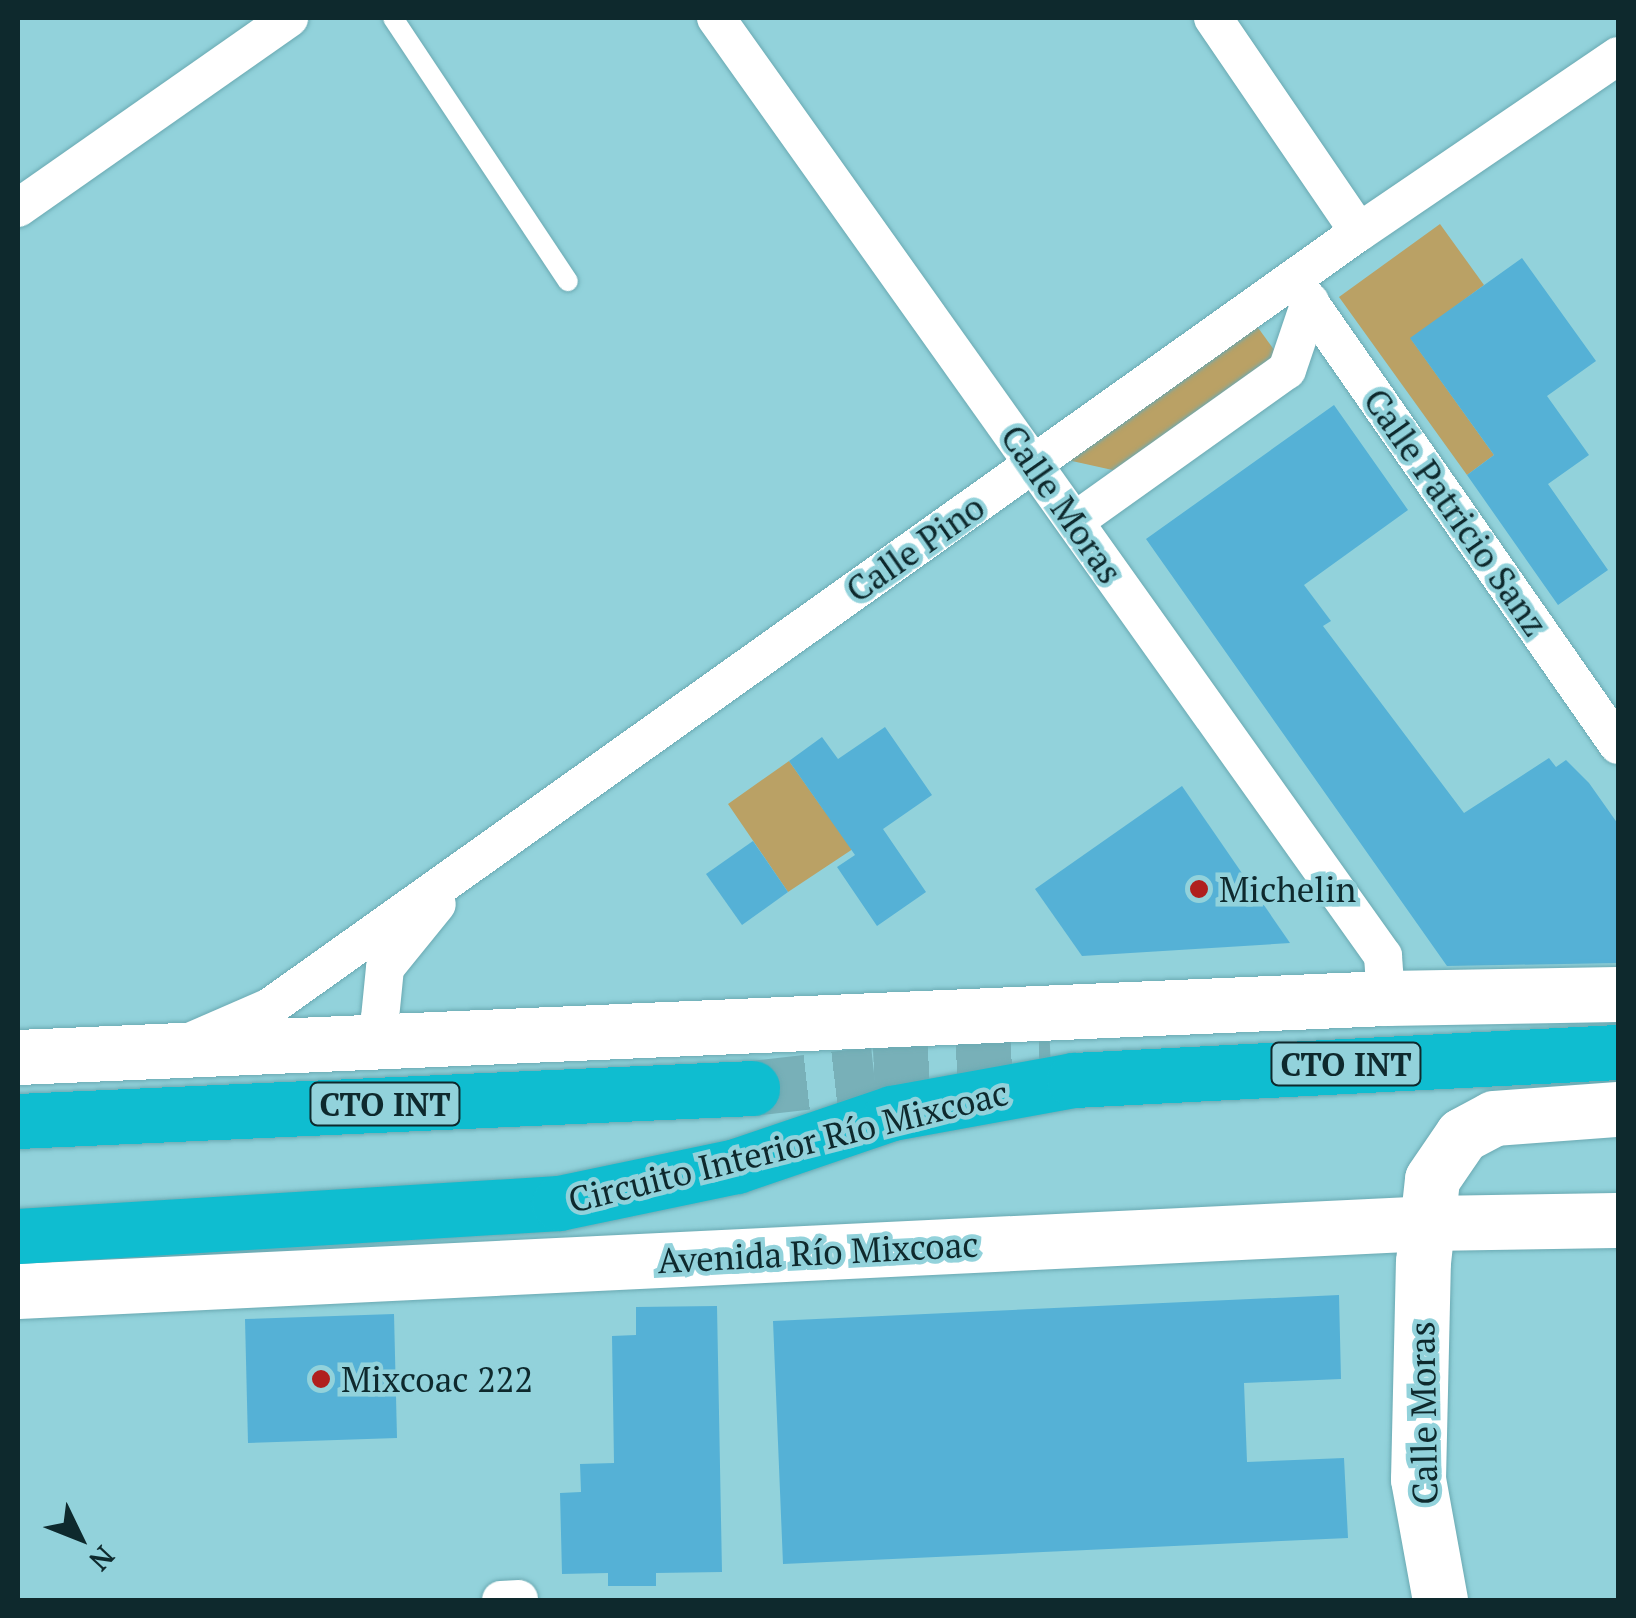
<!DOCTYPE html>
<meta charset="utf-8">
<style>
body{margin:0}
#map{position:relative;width:1636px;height:1618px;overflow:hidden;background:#92d2db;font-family:"PT Serif",serif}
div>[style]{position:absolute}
.green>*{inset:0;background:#baa165}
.building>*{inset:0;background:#55b1d6}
.highway-tunnel>*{height:55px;margin-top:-27.5px;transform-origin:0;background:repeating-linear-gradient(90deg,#78b0b8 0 55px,transparent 0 83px)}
.roads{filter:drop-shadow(0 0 2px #6aa9b2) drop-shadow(0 0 2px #6aa9b2)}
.lane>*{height:20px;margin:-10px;padding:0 10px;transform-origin:10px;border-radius:10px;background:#fff}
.street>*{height:38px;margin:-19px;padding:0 19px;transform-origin:19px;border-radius:19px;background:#fff}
.secondary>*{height:55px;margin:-27.5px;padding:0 27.5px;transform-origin:27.5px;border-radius:27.5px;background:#fff}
.highway>*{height:55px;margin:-27.5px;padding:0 27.5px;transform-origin:27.5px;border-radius:27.5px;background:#0fbdd0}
.dots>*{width:28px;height:28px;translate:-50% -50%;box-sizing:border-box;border:5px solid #92d2db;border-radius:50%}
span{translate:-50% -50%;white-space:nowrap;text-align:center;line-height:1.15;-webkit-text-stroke:9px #92d2db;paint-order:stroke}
.shield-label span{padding:2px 8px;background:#92d2db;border:2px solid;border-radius:8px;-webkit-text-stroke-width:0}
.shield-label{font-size:32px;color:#0e292d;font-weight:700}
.street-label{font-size:35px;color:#0e292d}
.poi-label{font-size:35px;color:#0e292d}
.left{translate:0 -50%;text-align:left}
.frame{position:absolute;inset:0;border:20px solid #0e292d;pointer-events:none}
.north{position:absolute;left:30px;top:1488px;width:100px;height:100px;-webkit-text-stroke:8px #92d2db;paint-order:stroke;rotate:133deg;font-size:28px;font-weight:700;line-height:40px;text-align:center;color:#0e292d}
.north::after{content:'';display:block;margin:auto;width:35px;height:45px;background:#0e292d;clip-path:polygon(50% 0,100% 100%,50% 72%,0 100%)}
</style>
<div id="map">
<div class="green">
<i style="clip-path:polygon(1440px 224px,1484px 285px,1411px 339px,1494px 455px,1467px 475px,1339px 297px)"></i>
<i style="clip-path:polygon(1251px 318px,1283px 362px,1126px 473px,1054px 457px)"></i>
<i style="clip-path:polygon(789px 761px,823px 809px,854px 788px,883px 829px,788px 892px,728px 804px)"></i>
</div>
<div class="building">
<i style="clip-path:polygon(1522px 258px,1596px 361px,1547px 396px,1589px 455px,1548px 484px,1608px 570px,1558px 605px,1467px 475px,1494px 455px,1410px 338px)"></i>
<i style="clip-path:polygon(1334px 405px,1408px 510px,1304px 585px,1331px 621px,1323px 626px,1464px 813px,1549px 758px,1556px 767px,1566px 760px,1589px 783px,1618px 824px,1618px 963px,1447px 966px,1146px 539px)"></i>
<i style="clip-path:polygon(885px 727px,932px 795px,883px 829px,926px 892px,877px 926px,837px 867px,855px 855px,789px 761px,822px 737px,838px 759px)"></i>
<i style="clip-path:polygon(1182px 786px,1290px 943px,1082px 956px,1035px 889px)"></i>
<i style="clip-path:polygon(753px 841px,788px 892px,742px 925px,706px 874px)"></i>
<i style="clip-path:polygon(1339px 1295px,1341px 1379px,1244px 1383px,1247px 1462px,1344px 1458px,1348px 1538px,783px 1564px,773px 1321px)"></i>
<i style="clip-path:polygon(717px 1306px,722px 1572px,656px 1573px,656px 1586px,608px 1586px,608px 1573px,562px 1574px,560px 1493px,581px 1492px,580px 1464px,614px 1463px,612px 1336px,636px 1335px,636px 1307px)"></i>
<i style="clip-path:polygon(394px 1314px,397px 1438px,248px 1443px,245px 1319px)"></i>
</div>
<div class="highway-tunnel">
<i style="left:752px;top:1088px;width:123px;rotate:-6.5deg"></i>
<i style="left:874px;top:1074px;width:177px;rotate:-2.3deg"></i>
</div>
<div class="roads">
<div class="lane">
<i style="left:393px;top:18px;width:316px;rotate:56.4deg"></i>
</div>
<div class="street">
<i style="left:716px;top:18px;width:1151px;rotate:54.58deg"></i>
<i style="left:1383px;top:956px;width:42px;rotate:85.9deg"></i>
<i style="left:1213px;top:18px;width:259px;rotate:55.7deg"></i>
<i style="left:18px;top:208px;width:331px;rotate:-35deg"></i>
<i style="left:1293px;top:279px;width:568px;rotate:55.11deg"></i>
<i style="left:1075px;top:521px;width:260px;rotate:-35.5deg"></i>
<i style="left:1287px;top:370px;width:72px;rotate:-71.3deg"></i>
<i style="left:194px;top:1040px;width:83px;rotate:-23.5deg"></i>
<i style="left:270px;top:1007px;width:1337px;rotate:-35.44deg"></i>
<i style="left:1359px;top:232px;width:313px;rotate:-34.2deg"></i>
<i style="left:389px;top:1040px;width:24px;rotate:-112deg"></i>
<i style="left:380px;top:1018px;width:50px;rotate:-84.3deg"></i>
<i style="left:385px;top:968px;width:82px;rotate:-50.9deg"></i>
<i style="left:501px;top:1600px;width:18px;rotate:-3deg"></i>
</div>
<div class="secondary">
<i style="left:18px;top:1057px;width:1369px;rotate:-2.47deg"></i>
<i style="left:1386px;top:998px;width:232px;rotate:-1deg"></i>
<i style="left:18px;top:1291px;width:1410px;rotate:-2.76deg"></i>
<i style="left:1426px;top:1223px;width:192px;rotate:-0.9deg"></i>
<i style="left:1440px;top:1600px;width:123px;rotate:-100.3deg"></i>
<i style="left:1418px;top:1479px;width:217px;rotate:-88.7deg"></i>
<i style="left:1423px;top:1262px;width:83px;rotate:-83.8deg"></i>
<i style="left:1432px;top:1179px;width:53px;rotate:-55.7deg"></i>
<i style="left:1462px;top:1135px;width:36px;rotate:-28deg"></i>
<i style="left:1494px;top:1118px;width:124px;rotate:-4.2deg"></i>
</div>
<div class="highway">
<i style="left:18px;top:1121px;width:735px;rotate:-2.57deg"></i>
<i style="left:18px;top:1236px;width:542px;rotate:-3.49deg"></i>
<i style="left:559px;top:1203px;width:181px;rotate:-11.8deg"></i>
<i style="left:736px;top:1166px;width:165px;rotate:-18.8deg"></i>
<i style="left:892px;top:1113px;width:185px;rotate:-10.3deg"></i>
<i style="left:1074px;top:1080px;width:545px;rotate:-2.95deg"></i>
</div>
</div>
<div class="dots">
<i style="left:1199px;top:889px;background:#b01f1e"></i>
<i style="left:321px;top:1379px;background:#b01f1e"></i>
</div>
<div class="shield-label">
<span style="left:1346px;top:1064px">CTO INT</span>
<span style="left:385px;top:1104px">CTO INT</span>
</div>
<div class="street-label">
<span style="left:1062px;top:504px;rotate:55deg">Calle Moras</span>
<span style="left:1456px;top:512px;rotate:55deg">Calle Patricio Sanz</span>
<span style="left:915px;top:548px;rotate:-35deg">Calle Pino</span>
<span style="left:788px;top:1146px;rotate:-14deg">Circuito Interior Río Mixcoac</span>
<span style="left:818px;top:1252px;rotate:-3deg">Avenida Río Mixcoac</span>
<span style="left:1423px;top:1413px;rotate:-91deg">Calle Moras</span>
</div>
<div class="poi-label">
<span class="left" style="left:1219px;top:889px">Michelin</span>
<span class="left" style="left:341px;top:1379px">Mixcoac 222</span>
</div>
<div class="frame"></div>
<div class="north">N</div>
</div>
